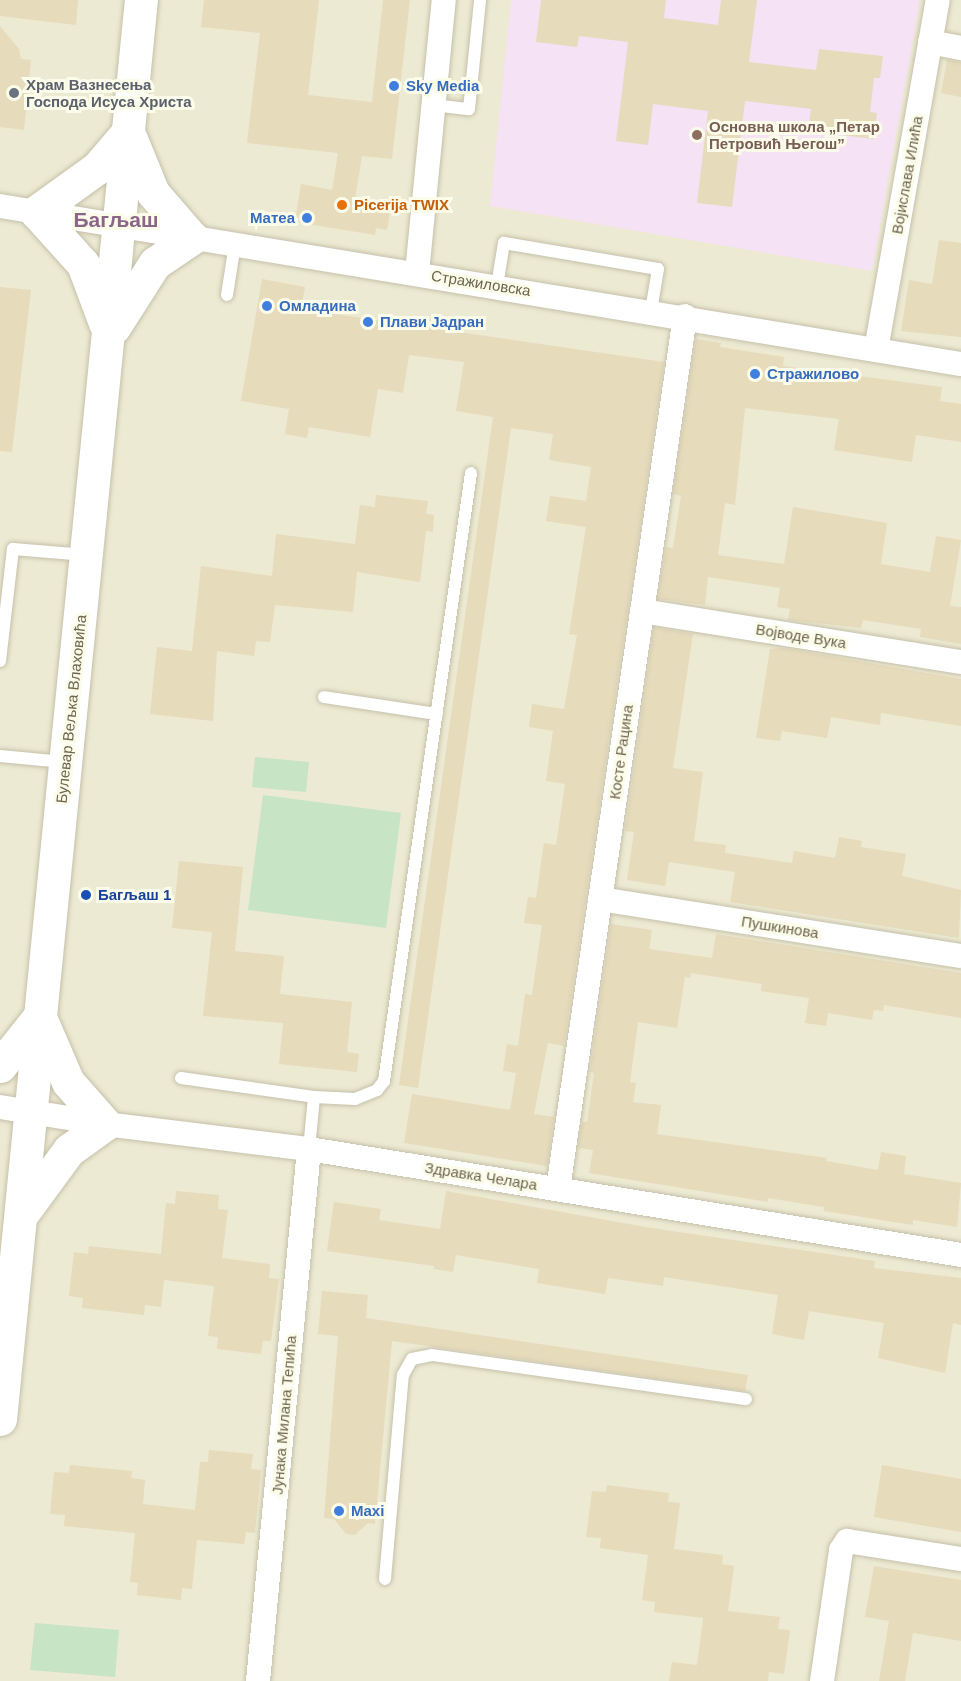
<!DOCTYPE html>
<meta charset="utf-8">
<style>
body{margin:0}
#map{position:relative;width:961px;height:1681px;overflow:hidden;background:#f9f8e5;font-family:Helvetica,sans-serif}
div>[style]{position:absolute}
.residential>*{inset:0;background:#ecead2}
.education>*{inset:0;background:#f5e2f5}
.green>*{inset:0;background:#c7e4c5}
.building>*{inset:0;background:#e6dbbb}
.roads{filter:drop-shadow(0 0 2px #c6c0aa) drop-shadow(0 0 2px #c6c0aa)}
.service>*{height:12px;margin:-6px;padding:0 6px;transform-origin:6px;border-radius:6px;background:#fff}
.minor>*{height:24px;margin:-12px;padding:0 12px;transform-origin:12px;border-radius:12px;background:#fff}
.secondary>*{height:33px;margin:-16.5px;padding:0 16.5px;transform-origin:16.5px;border-radius:16.5px;background:#fff}
.dots>*{width:16px;height:16px;translate:-50% -50%;box-sizing:border-box;border:3px solid #fcfcea;border-radius:50%}
span{translate:-50% -50%;white-space:nowrap;text-align:center;line-height:1.15;-webkit-text-stroke:6px #fcfcea;paint-order:stroke}
.worship-label{font-size:15px;color:#5b616d;font-weight:700}
.left{translate:0 -50%;text-align:left}
.shop-label{font-size:15px;color:#366cbe;font-weight:700}
.right{translate:-100% -50%;text-align:right}
.education-label{font-size:15px;color:#785e54;font-weight:700}
.street-label{font-size:15px;color:#6e654e}
.food-label{font-size:15px;color:#c56008;font-weight:700}
.transit-label{font-size:15px;color:#164399;font-weight:700}
.district-label{font-size:21px;color:#8b668a;font-weight:700}
</style>
<div id="map">
<div class="residential">
<i style="clip-path:polygon(0 0,961px 0,961px 1681px,0 1681px)"></i>
</div>
<div class="education">
<i style="clip-path:polygon(511px 0,920px 0,872px 271px,490px 206px)"></i>
</div>
<div class="green">
<i style="clip-path:polygon(255px 757px,309px 762px,306px 792px,252px 787px)"></i>
<i style="clip-path:polygon(263px 795px,401px 813px,386px 928px,248px 910px)"></i>
<i style="clip-path:polygon(35px 1623px,119px 1630px,115px 1677px,30px 1670px)"></i>
</div>
<div class="building">
<i style="clip-path:polygon(0 0,78px 0,76px 25px,0 16px)"></i>
<i style="clip-path:polygon(204px 0,319px 0,308px 95px,372px 102px,383px 0,410px 0,392px 159px,362px 156px,354px 205px,390px 211px,387px 230px,376px 228px,375px 235px,295px 222px,301px 184px,332px 190px,338px 153px,247px 143px,260px 33px,201px 27px)"></i>
<i style="clip-path:polygon(541px 0,666px 0,664px 18px,718px 25px,721px 0,757px 0,749px 62px,816px 70px,819px 49px,883px 56px,880px 78px,874px 78px,870px 112px,877px 113px,874px 139px,808px 131px,811px 109px,745px 101px,732px 207px,697px 203px,708px 111px,653px 104px,648px 145px,616px 141px,628px 42px,579px 36px,577px 47px,536px 42px)"></i>
<i style="clip-path:polygon(0 26px,19px 49px,21px 59px,31px 60px,24px 130px,0 127px)"></i>
<i style="clip-path:polygon(947px 60px,961px 62px,961px 97px,941px 93px)"></i>
<i style="clip-path:polygon(939px 240px,961px 243px,961px 337px,901px 331px,909px 280px,932px 284px)"></i>
<i style="clip-path:polygon(262px 279px,305px 287px,301px 309px,664px 362px,564px 1046px,548px 1043px,534px 1114px,554px 1117px,547px 1166px,404px 1143px,412px 1094px,510px 1110px,516px 1073px,503px 1071px,507px 1044px,518px 1046px,525px 994px,532px 995px,542px 925px,524px 923px,528px 897px,536px 898px,544px 843px,556px 845px,565px 784px,546px 781px,553px 731px,529px 727px,532px 704px,564px 709px,577px 635px,569px 634px,586px 527px,546px 521px,550px 496px,586px 501px,591px 467px,549px 460px,553px 434px,511px 428px,418px 1088px,399px 1085px,493px 417px,456px 411px,464px 362px,409px 355px,403px 393px,378px 389px,370px 437px,309px 427px,307px 438px,285px 434px,289px 409px,241px 401px)"></i>
<i style="clip-path:polygon(0 287px,31px 290px,12px 452px,0 451px)"></i>
<i style="clip-path:polygon(696px 339px,721px 343px,720px 347px,784px 357px,783px 366px,942px 387px,940px 401px,961px 404px,961px 442px,916px 435px,912px 462px,834px 450px,839px 419px,745px 408px,735px 505px,725px 503px,718px 555px,784px 564px,793px 507px,887px 523px,881px 564px,930px 572px,936px 536px,961px 540px,950px 606px,961px 607px,961px 644px,920px 637px,921px 629px,863px 620px,861px 628px,788px 620px,790px 609px,777px 607px,780px 588px,708px 577px,705px 605px,658px 599px,666px 547px,673px 548px,681px 496px,673px 494px)"></i>
<i style="clip-path:polygon(376px 495px,428px 501px,426px 514px,434px 515px,433px 532px,426px 531px,420px 582px,357px 572px,353px 612px,275px 605px,270px 642px,256px 641px,254px 656px,217px 651px,213px 721px,150px 714px,157px 647px,192px 651px,201px 566px,272px 576px,276px 534px,355px 544px,360px 505px,375px 507px)"></i>
<i style="clip-path:polygon(654px 627px,693px 634px,673px 768px,703px 772px,694px 841px,726px 845px,725px 853px,792px 863px,794px 851px,835px 858px,839px 837px,862px 841px,861px 847px,906px 854px,902px 876px,961px 890px,959px 938px,730px 902px,735px 872px,669px 862px,665px 886px,627px 880px,634px 832px,625px 831px)"></i>
<i style="clip-path:polygon(783px 648px,961px 679px,961px 726px,881px 713px,880px 725px,831px 717px,827px 738px,782px 731px,780px 741px,756px 738px,770px 649px)"></i>
<i style="clip-path:polygon(179px 861px,243px 867px,235px 951px,284px 956px,280px 994px,352px 1002px,347px 1052px,359px 1054px,357px 1072px,279px 1064px,283px 1023px,203px 1016px,212px 932px,172px 928px)"></i>
<i style="clip-path:polygon(611px 924px,652px 930px,649px 949px,712px 958px,716px 934px,961px 973px,961px 1018px,884px 1005px,883px 1011px,874px 1010px,872px 1020px,828px 1013px,826px 1026px,805px 1023px,809px 998px,761px 991px,762px 984px,691px 973px,690px 978px,685px 977px,677px 1028px,638px 1022px,630px 1082px,636px 1083px,633px 1102px,661px 1105px,657px 1134px,827px 1158px,826px 1161px,878px 1170px,881px 1152px,906px 1156px,904px 1174px,961px 1183px,957px 1227px,913px 1220px,913px 1225px,824px 1211px,824px 1207px,768px 1198px,768px 1202px,589px 1173px,593px 1150px,578px 1148px,582px 1122px,587px 1122px,594px 1073px,590px 1072px,593px 1050px)"></i>
<i style="clip-path:polygon(176px 1191px,219px 1195px,218px 1209px,228px 1210px,222px 1258px,270px 1264px,269px 1278px,279px 1279px,271px 1341px,263px 1341px,261px 1354px,217px 1349px,218px 1337px,208px 1336px,214px 1286px,164px 1280px,161px 1307px,145px 1305px,144px 1315px,82px 1308px,83px 1298px,69px 1296px,74px 1252px,88px 1254px,89px 1246px,161px 1254px,166px 1203px,175px 1204px)"></i>
<i style="clip-path:polygon(446px 1191px,645px 1227px,875px 1261px,874px 1268px,961px 1278px,961px 1325px,953px 1323px,945px 1373px,878px 1358px,884px 1323px,809px 1311px,804px 1340px,772px 1334px,778px 1295px,664px 1277px,663px 1286px,608px 1278px,605px 1294px,537px 1283px,539px 1269px,456px 1255px,453px 1272px,434px 1269px,434px 1266px,327px 1251px,334px 1202px,381px 1209px,379px 1220px,440px 1229px)"></i>
<i style="clip-path:polygon(322px 1291px,368px 1295px,366px 1318px,748px 1375px,745px 1391px,392px 1341px,375px 1524px,368px 1523px,355px 1535px,346px 1534px,334px 1519px,324px 1518px,338px 1336px,318px 1334px)"></i>
<i style="clip-path:polygon(209px 1450px,253px 1454px,251px 1469px,261px 1470px,255px 1533px,246px 1532px,244px 1544px,197px 1540px,192px 1589px,182px 1588px,181px 1600px,137px 1595px,138px 1583px,130px 1582px,135px 1533px,64px 1526px,65px 1515px,50px 1514px,54px 1472px,69px 1473px,70px 1465px,132px 1471px,131px 1478px,145px 1480px,143px 1504px,195px 1510px,200px 1462px,208px 1462px)"></i>
<i style="clip-path:polygon(882px 1465px,961px 1479px,961px 1532px,874px 1517px)"></i>
<i style="clip-path:polygon(607px 1485px,669px 1493px,668px 1502px,680px 1503px,674px 1549px,723px 1555px,722px 1564px,734px 1566px,728px 1611px,780px 1617px,778px 1629px,790px 1630px,784px 1674px,769px 1672px,768px 1681px,669px 1681px,672px 1662px,697px 1665px,703px 1618px,654px 1612px,655px 1602px,642px 1600px,648px 1555px,600px 1548px,601px 1538px,586px 1537px,592px 1491px,606px 1492px)"></i>
<i style="clip-path:polygon(874px 1566px,961px 1580px,961px 1641px,913px 1633px,905px 1681px,879px 1681px,889px 1621px,865px 1617px)"></i>
</div>
<div class="roads">
<div class="service">
<i style="left:434px;top:105px;width:35px;rotate:7deg"></i>
<i style="left:469px;top:109px;width:110px;rotate:-84.2deg"></i>
<i style="left:497px;top:286px;width:44px;rotate:-80.8deg"></i>
<i style="left:504px;top:243px;width:156px;rotate:9.6deg"></i>
<i style="left:658px;top:269px;width:43px;rotate:99.5deg"></i>
<i style="left:227px;top:295px;width:52px;rotate:-81.1deg"></i>
<i style="left:0;top:661px;width:113px;rotate:-83.4deg"></i>
<i style="left:13px;top:549px;width:73px;rotate:4.7deg"></i>
<i style="left:324px;top:697px;width:114px;rotate:8.6deg"></i>
<i style="left:0;top:756px;width:64px;rotate:5.4deg"></i>
<i style="left:181px;top:1078px;width:134px;rotate:8.1deg"></i>
<i style="left:314px;top:1097px;width:41px;rotate:2.8deg"></i>
<i style="left:355px;top:1099px;width:24px;rotate:-22deg"></i>
<i style="left:377px;top:1090px;width:11px;rotate:-52deg"></i>
<i style="left:384px;top:1081px;width:614px;rotate:-81.86deg"></i>
<i style="left:309px;top:1149px;width:52px;rotate:-84.5deg"></i>
<i style="left:385px;top:1579px;width:205px;rotate:-85deg"></i>
<i style="left:403px;top:1375px;width:18px;rotate:-61deg"></i>
<i style="left:412px;top:1359px;width:20px;rotate:-11deg"></i>
<i style="left:432px;top:1355px;width:317px;rotate:8deg"></i>
</div>
<div class="minor">
<i style="left:930px;top:42px;width:32px;rotate:11deg"></i>
<i style="left:0;top:206px;width:974px;rotate:9.34deg"></i>
<i style="left:417px;top:273px;width:274px;rotate:-84.4deg"></i>
<i style="left:876px;top:350px;width:355px;rotate:-80deg"></i>
<i style="left:642px;top:611px;width:323px;rotate:9.1deg"></i>
<i style="left:600px;top:899px;width:365px;rotate:9deg"></i>
<i style="left:0;top:1107px;width:106px;rotate:9.2deg"></i>
<i style="left:105px;top:1124px;width:206px;rotate:7deg"></i>
<i style="left:309px;top:1149px;width:661px;rotate:9.23deg"></i>
<i style="left:558px;top:1189px;width:882px;rotate:-81.72deg"></i>
<i style="left:258px;top:1681px;width:534px;rotate:-84.52deg"></i>
<i style="left:822px;top:1681px;width:132px;rotate:-81.7deg"></i>
<i style="left:841px;top:1550px;width:11px;rotate:-56deg"></i>
<i style="left:847px;top:1541px;width:115px;rotate:9deg"></i>
</div>
<div class="secondary">
<i style="left:105px;top:323px;width:63px;rotate:-110.4deg"></i>
<i style="left:83px;top:264px;width:70px;rotate:-132.1deg"></i>
<i style="left:36px;top:212px;width:75px;rotate:-35.8deg"></i>
<i style="left:97px;top:168px;width:48px;rotate:-49.3deg"></i>
<i style="left:114px;top:327px;width:76px;rotate:-57.4deg"></i>
<i style="left:155px;top:263px;width:45px;rotate:-34deg"></i>
<i style="left:192px;top:238px;width:60px;rotate:-130.9deg"></i>
<i style="left:153px;top:193px;width:58px;rotate:-112.2deg"></i>
<i style="left:0;top:1066px;width:63px;rotate:-51.5deg"></i>
<i style="left:22px;top:1214px;width:79px;rotate:-53.7deg"></i>
<i style="left:69px;top:1150px;width:44px;rotate:-35.8deg"></i>
<i style="left:105px;top:1124px;width:56px;rotate:-131.4deg"></i>
<i style="left:68px;top:1082px;width:65px;rotate:-113.4deg"></i>
<i style="left:0;top:1419px;width:1426px;rotate:-84.33deg"></i>
</div>
</div>
<div class="dots">
<i style="left:394px;top:86px;background:#3f7fe0"></i>
<i style="left:14px;top:93px;background:#6b7280"></i>
<i style="left:697px;top:135px;background:#8d6e63"></i>
<i style="left:342px;top:205px;background:#e8710a"></i>
<i style="left:307px;top:218px;background:#3f7fe0"></i>
<i style="left:267px;top:306px;background:#3f7fe0"></i>
<i style="left:368px;top:322px;background:#3f7fe0"></i>
<i style="left:755px;top:374px;background:#3f7fe0"></i>
<i style="left:86px;top:895px;background:#1a4fb4"></i>
<i style="left:339px;top:1511px;background:#3f7fe0"></i>
</div>
<div class="worship-label">
<span class="left" style="left:26px;top:93px">Храм Вазнесења<br>Господа Исуса Христа</span>
</div>
<div class="shop-label">
<span class="left" style="left:406px;top:86px">Sky Media</span>
<span class="right" style="left:295px;top:218px">Матеа</span>
<span class="left" style="left:279px;top:306px">Омладина</span>
<span class="left" style="left:380px;top:322px">Плави Јадран</span>
<span class="left" style="left:767px;top:374px">Стражилово</span>
<span class="left" style="left:351px;top:1511px">Maxi</span>
</div>
<div class="education-label">
<span class="left" style="left:709px;top:135px">Основна школа „Петар<br>Петровић Његош”</span>
</div>
<div class="street-label">
<span style="left:907px;top:175px;rotate:-80deg">Војислава Илића</span>
<span style="left:481px;top:283px;rotate:9deg">Стражиловска</span>
<span style="left:801px;top:636px;rotate:9deg">Војводе Вука</span>
<span style="left:71px;top:709px;rotate:-84deg">Булевар Вељка Влаховића</span>
<span style="left:621px;top:752px;rotate:-82deg">Косте Рацина</span>
<span style="left:780px;top:927px;rotate:9deg">Пушкинова</span>
<span style="left:481px;top:1176px;rotate:9deg">Здравка Челара</span>
<span style="left:284px;top:1415px;rotate:-85deg">Јунака Милана Тепића</span>
</div>
<div class="food-label">
<span class="left" style="left:354px;top:205px">Picerija TWIX</span>
</div>
<div class="transit-label">
<span class="left" style="left:98px;top:895px">Багљаш 1</span>
</div>
<div class="district-label">
<span style="left:116px;top:220px">Багљаш</span>
</div>
</div>
